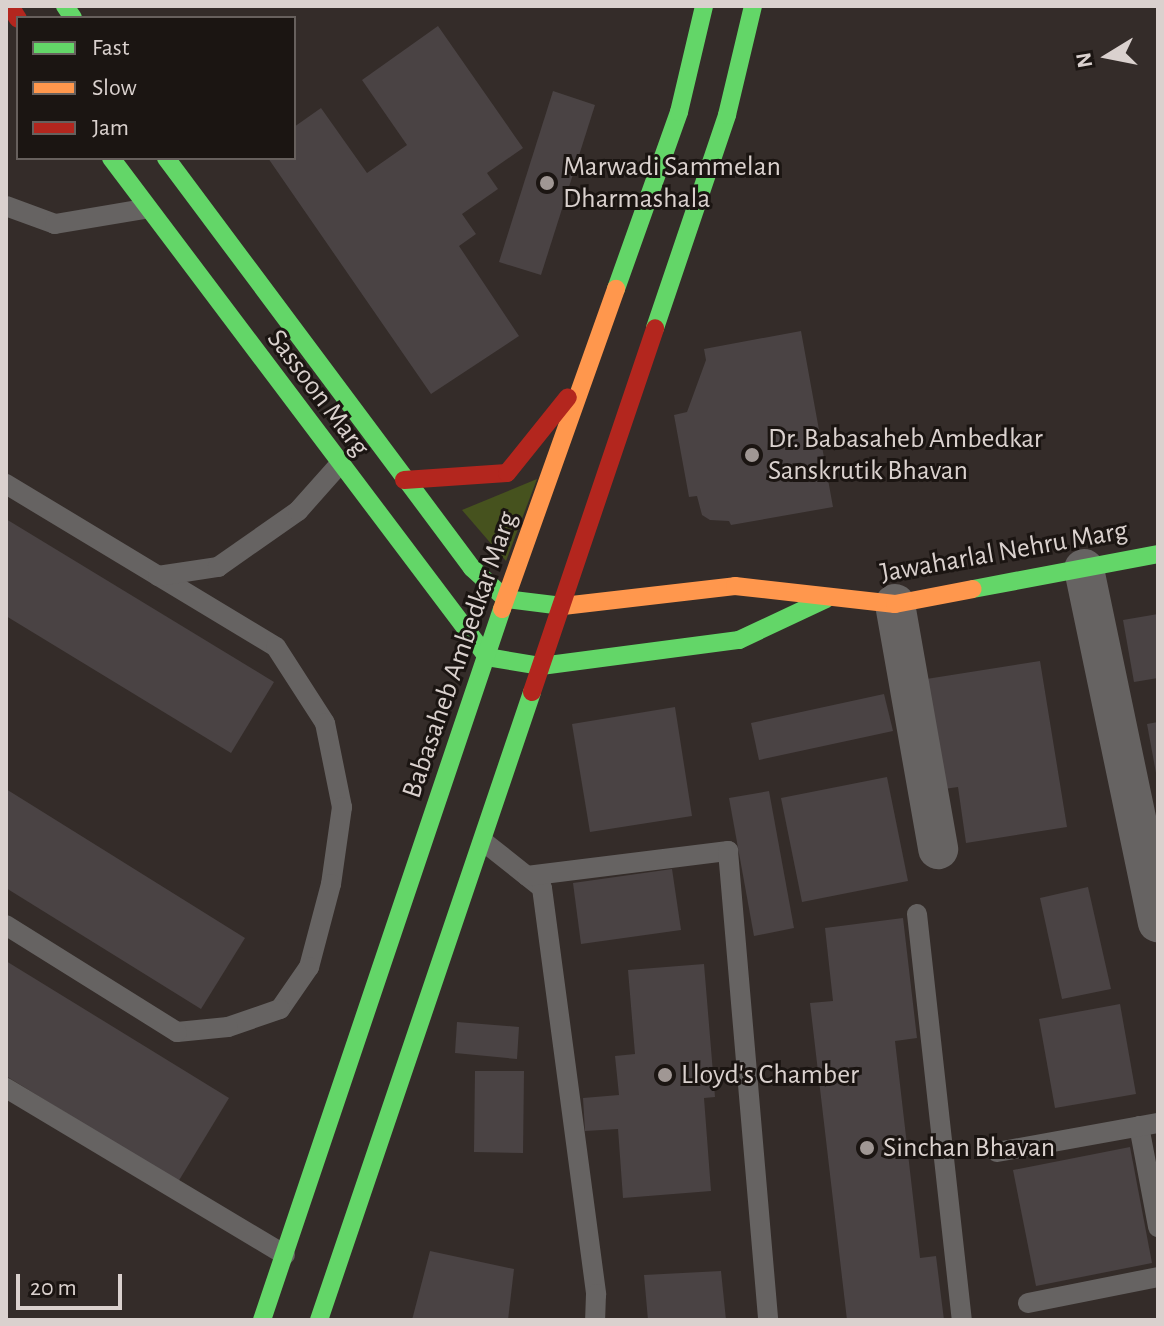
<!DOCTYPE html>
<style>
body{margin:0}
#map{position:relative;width:1164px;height:1326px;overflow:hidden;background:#342c29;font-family:"Alegreya Sans",sans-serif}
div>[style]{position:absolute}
.green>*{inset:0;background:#46521e}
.building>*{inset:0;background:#4a4344}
.lane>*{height:20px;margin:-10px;padding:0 10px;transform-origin:10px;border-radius:10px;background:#666362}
.street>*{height:40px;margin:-20px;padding:0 20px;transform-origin:20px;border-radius:20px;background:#666362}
.fast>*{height:18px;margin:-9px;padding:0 9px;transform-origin:9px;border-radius:9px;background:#63d668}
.slow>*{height:18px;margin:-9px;padding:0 9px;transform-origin:9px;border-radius:9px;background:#ff974d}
.jam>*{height:18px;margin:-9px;padding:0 9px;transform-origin:9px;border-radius:9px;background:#b3261e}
.dots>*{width:22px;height:22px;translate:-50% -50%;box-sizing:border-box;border:4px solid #1b1512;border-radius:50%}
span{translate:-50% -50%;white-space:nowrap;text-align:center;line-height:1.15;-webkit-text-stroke:6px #1b1512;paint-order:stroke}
.poi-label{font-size:28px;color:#dad1ce}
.left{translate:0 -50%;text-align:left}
.street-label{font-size:28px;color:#dad1ce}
.frame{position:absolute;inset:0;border:8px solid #dad1ce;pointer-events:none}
.legend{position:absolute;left:16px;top:16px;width:280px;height:144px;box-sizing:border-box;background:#1b1512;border:2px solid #67605d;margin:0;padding:10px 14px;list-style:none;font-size:24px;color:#dad1ce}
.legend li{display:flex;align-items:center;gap:16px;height:40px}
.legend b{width:40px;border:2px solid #67605d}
.north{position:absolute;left:1068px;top:16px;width:80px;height:80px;-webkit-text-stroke:6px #1b1512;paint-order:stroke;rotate:260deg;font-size:22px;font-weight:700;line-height:32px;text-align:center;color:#dad1ce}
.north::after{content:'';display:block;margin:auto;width:28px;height:36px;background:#dad1ce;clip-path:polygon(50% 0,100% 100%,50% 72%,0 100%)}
.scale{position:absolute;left:16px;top:1274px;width:106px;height:36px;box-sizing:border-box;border:4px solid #dad1ce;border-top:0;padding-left:10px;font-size:24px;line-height:28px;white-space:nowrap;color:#dad1ce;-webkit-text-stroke:6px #1b1512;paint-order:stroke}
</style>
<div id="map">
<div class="green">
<i style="clip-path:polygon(537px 479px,506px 561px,462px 510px)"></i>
</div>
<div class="building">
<i style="clip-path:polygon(438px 26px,523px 148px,487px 173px,498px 189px,462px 214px,476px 234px,459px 246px,519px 336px,431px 394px,268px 158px,294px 158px,294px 127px,321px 108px,367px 173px,407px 145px,362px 80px)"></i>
<i style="clip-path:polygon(553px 91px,595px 105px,541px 275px,499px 262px)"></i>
<i style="clip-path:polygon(801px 331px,833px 507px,731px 525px,729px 521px,710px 520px,702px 515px,697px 496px,689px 497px,674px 415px,687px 412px,706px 360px,704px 349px)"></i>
<i style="clip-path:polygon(6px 519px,274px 682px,231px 753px,6px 616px)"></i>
<i style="clip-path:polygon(1158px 614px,1158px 678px,1134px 682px,1123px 620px)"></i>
<i style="clip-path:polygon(1040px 661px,1067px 827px,966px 843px,958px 787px,937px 790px,920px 680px)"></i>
<i style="clip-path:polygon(884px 694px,893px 731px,759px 760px,751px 723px)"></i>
<i style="clip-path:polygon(675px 707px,692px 816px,590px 832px,572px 724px)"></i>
<i style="clip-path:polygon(1158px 722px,1158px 772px,1156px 773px,1147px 724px)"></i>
<i style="clip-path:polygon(887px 777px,908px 881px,802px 902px,781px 798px)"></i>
<i style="clip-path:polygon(6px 789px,245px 938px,201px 1009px,6px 888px)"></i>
<i style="clip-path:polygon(769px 791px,794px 928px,754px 936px,729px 798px)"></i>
<i style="clip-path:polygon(672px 869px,681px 930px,581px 944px,573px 883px)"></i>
<i style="clip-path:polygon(1088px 887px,1111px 989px,1062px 999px,1040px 898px)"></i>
<i style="clip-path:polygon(903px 918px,917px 1038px,895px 1041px,920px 1258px,936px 1256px,944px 1320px,847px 1320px,810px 1003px,833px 1001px,825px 928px)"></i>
<i style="clip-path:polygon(6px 961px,229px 1098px,178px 1182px,6px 1076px)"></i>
<i style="clip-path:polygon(704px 964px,715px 1097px,704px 1098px,711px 1191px,623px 1198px,618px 1129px,585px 1131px,583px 1098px,619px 1095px,615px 1056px,635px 1054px,628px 970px)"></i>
<i style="clip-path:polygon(1120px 1004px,1136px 1094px,1055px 1108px,1039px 1019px)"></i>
<i style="clip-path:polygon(457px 1022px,519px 1027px,517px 1059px,455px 1053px)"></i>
<i style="clip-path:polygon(475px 1071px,524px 1071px,523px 1153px,474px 1152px)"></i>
<i style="clip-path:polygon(1130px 1147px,1152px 1263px,1036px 1286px,1013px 1170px)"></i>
<i style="clip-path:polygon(430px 1251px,514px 1269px,508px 1320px,412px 1320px)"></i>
<i style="clip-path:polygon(721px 1271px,726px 1320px,648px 1320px,644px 1275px)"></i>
</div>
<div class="lane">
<i style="left:6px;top:206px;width:52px;rotate:20.2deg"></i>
<i style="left:55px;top:224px;width:91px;rotate:-9.5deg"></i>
<i style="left:6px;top:484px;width:315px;rotate:31.1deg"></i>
<i style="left:276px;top:647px;width:90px;rotate:57.2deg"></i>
<i style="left:325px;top:723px;width:86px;rotate:78.6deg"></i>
<i style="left:342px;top:807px;width:78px;rotate:98.1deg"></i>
<i style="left:331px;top:884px;width:86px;rotate:104.8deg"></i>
<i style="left:309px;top:967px;width:51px;rotate:124.6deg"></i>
<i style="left:280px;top:1009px;width:55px;rotate:160.9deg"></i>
<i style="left:228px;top:1027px;width:51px;rotate:174.4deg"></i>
<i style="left:177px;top:1032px;width:202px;rotate:-148deg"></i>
<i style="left:158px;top:576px;width:61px;rotate:-8.5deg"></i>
<i style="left:218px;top:567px;width:98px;rotate:-35deg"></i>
<i style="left:298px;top:511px;width:60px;rotate:-48.4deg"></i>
<i style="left:484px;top:842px;width:74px;rotate:38.4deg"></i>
<i style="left:542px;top:888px;width:410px;rotate:82.4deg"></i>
<i style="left:596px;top:1294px;width:26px;rotate:92deg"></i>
<i style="left:527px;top:876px;width:203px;rotate:-7.1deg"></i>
<i style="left:728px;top:851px;width:471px;rotate:85.1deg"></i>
<i style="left:917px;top:914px;width:408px;rotate:83.7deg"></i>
<i style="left:6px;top:1088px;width:325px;rotate:30.9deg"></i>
<i style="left:1139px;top:1126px;width:103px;rotate:79.3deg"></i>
<i style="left:997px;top:1152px;width:164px;rotate:-10.2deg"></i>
<i style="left:1028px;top:1303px;width:133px;rotate:-11.3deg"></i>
</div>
<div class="street">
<i style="left:1084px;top:569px;width:361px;rotate:78.2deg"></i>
<i style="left:895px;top:604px;width:249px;rotate:80deg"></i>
</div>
<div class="fast">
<i style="left:65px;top:6px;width:14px;rotate:56deg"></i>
<i style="left:111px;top:158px;width:625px;rotate:53deg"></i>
<i style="left:487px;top:657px;width:55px;rotate:9.5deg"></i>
<i style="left:166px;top:158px;width:512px;rotate:53.26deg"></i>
<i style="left:472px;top:568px;width:46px;rotate:42.4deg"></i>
<i style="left:506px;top:599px;width:57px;rotate:7deg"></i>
<i style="left:616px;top:289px;width:188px;rotate:-70.4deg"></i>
<i style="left:679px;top:112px;width:109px;rotate:-76.7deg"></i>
<i style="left:655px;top:328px;width:225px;rotate:-71.3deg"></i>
<i style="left:727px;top:115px;width:112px;rotate:-76.6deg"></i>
<i style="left:973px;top:589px;width:188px;rotate:-10.7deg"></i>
<i style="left:541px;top:666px;width:200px;rotate:-7.5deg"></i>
<i style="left:739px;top:640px;width:96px;rotate:-25.2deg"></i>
<i style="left:262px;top:1320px;width:750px;rotate:-71.35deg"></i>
<i style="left:319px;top:1320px;width:663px;rotate:-71.26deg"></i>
</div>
<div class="slow">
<i style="left:563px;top:606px;width:173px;rotate:-6.6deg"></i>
<i style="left:735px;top:586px;width:161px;rotate:6.4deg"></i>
<i style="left:895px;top:604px;width:79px;rotate:-10.9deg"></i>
<i style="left:502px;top:609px;width:340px;rotate:-70.4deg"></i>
</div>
<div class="jam">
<i style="left:10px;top:6px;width:15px;rotate:58deg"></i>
<i style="left:404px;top:480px;width:103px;rotate:-3.9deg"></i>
<i style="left:507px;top:473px;width:97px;rotate:-51.2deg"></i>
<i style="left:532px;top:692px;width:384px;rotate:-71.3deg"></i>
</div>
<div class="dots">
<i style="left:547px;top:183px;background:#a09794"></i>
<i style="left:752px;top:455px;background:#a09794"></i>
<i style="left:665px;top:1075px;background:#a09794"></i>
<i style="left:867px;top:1148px;background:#a09794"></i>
</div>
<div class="poi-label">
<span class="left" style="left:563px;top:183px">Marwadi Sammelan<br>Dharmashala</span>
<span class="left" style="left:768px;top:455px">Dr. Babasaheb Ambedkar<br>Sanskrutik Bhavan</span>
<span class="left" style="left:681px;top:1075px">Lloyd's Chamber</span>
<span class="left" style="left:883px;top:1148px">Sinchan Bhavan</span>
</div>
<div class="street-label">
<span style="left:318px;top:393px;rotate:53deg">Sassoon Marg</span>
<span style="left:1004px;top:552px;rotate:-10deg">Jawaharlal Nehru Marg</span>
<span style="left:460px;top:655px;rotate:-71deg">Babasaheb Ambedkar Marg</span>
</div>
<div class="frame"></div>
<ul class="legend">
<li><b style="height:10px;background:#63d668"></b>Fast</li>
<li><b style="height:10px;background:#ff974d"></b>Slow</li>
<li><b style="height:10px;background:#b3261e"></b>Jam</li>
</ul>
<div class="north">N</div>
<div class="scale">20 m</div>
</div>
